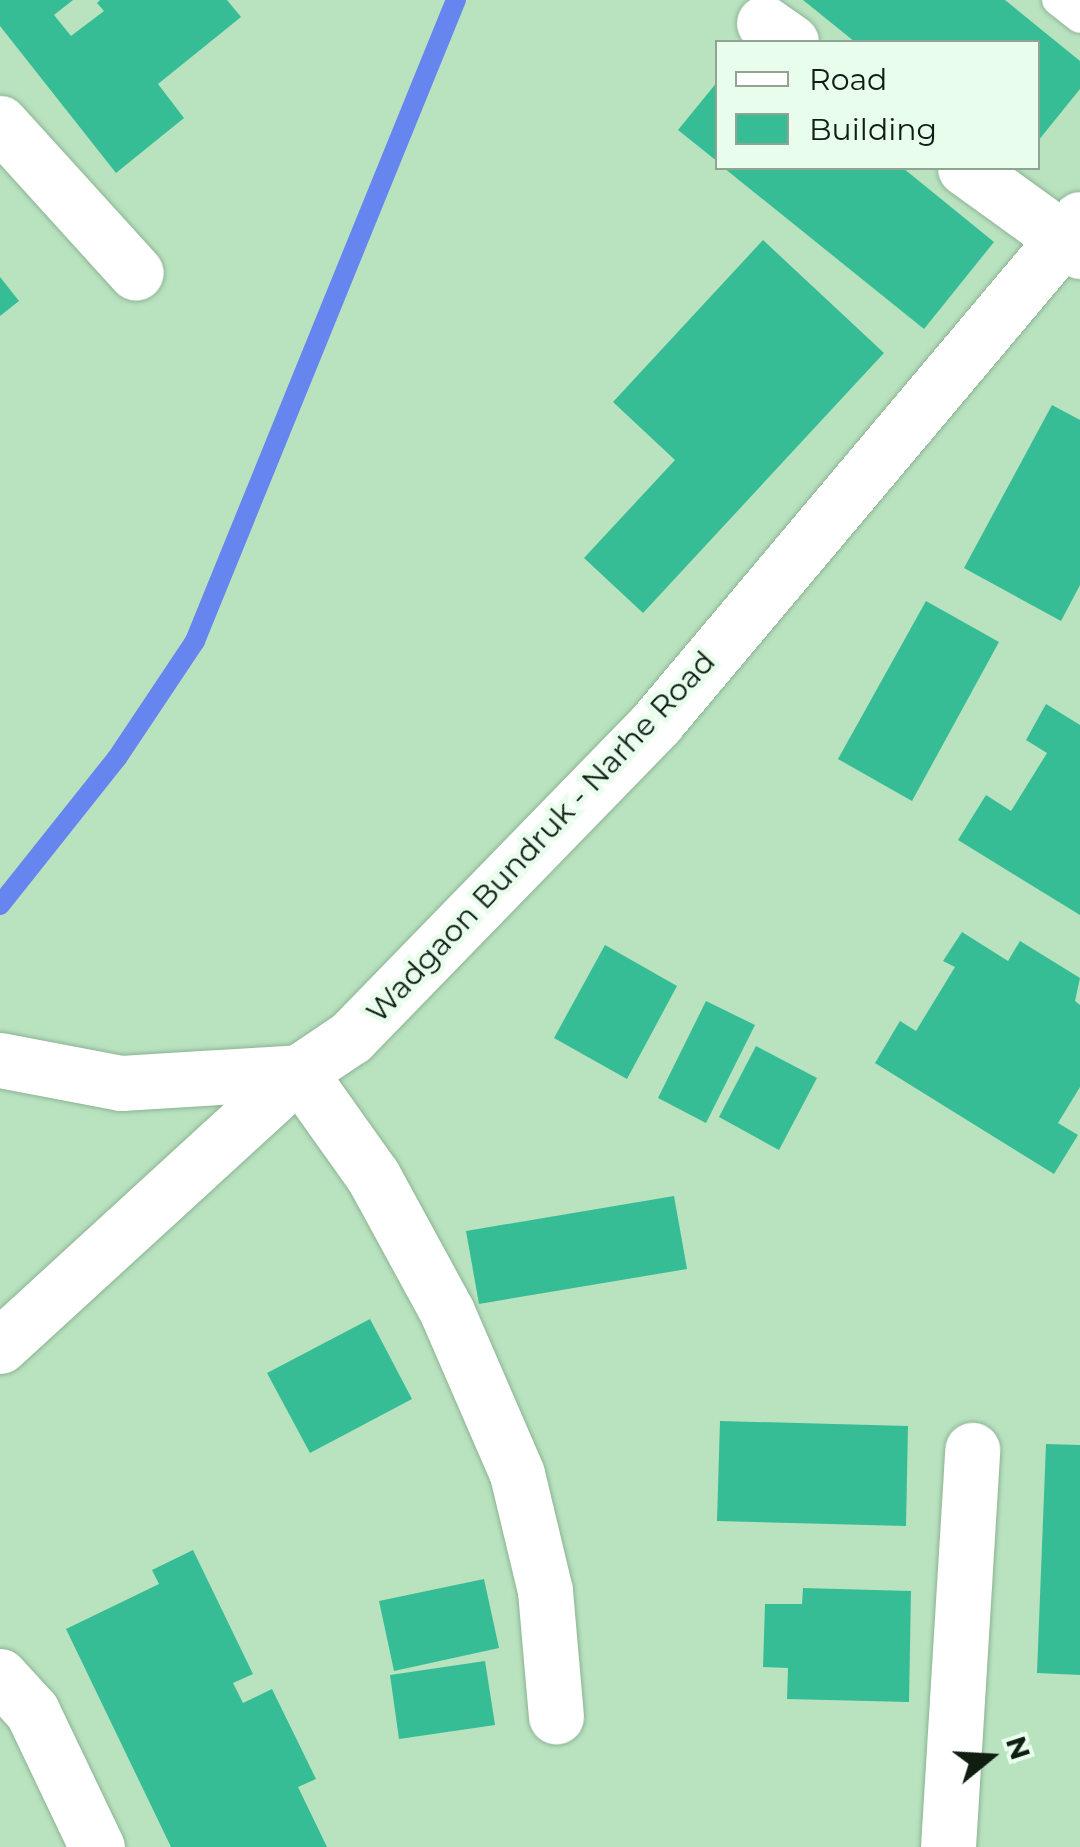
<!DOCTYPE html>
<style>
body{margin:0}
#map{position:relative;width:1080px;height:1847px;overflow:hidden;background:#b9e2bf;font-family:Montserrat,sans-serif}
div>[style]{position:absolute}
.stream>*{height:20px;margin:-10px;padding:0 10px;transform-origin:10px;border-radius:10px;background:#6685ee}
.building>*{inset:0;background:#37bd96}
.roads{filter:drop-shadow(0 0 2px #8cb392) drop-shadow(0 0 2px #8cb392)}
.lane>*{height:30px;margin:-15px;padding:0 15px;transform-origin:15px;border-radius:15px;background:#fff}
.street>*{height:55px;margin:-27.5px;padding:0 27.5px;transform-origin:27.5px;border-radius:27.5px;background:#fff}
.secondary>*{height:55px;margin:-27.5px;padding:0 27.5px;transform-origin:27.5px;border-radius:27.5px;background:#fff}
span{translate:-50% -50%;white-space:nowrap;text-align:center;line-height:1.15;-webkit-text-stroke:9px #e8fdeb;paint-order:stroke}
.street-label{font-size:30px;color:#0f1e11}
.legend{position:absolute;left:715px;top:40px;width:325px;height:130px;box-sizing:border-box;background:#e8fdeb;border:2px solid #91a494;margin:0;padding:12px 18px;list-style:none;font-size:30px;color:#0f1e11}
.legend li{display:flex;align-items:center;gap:20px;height:50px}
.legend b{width:50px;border:2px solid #91a494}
.north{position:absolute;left:940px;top:1707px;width:100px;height:100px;-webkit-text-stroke:8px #e8fdeb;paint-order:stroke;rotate:72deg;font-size:28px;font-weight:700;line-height:40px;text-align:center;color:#0f1e11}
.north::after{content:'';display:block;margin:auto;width:35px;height:45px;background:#0f1e11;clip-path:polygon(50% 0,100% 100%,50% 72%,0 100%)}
</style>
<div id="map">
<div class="stream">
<i style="left:0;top:905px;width:188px;rotate:-51.5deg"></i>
<i style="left:117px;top:758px;width:141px;rotate:-56.3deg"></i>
<i style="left:195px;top:641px;width:692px;rotate:-67.85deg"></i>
</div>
<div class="building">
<i style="clip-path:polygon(0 0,73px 0,54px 15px,71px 36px,104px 11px,97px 3px,100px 0,227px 0,241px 17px,158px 84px,184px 118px,116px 173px,0 26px)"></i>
<i style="clip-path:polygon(803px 0,1005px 0,1080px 61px,1080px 89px,1038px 141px,1038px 42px,855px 42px)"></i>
<i style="clip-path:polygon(718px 81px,718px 162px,678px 130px)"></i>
<i style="clip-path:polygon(724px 168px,903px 168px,994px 242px,924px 329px)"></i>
<i style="clip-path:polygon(763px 240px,884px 353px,643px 613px,584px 558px,675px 460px,613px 402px)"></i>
<i style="clip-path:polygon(0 277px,19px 301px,0 316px)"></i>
<i style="clip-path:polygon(1052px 405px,1080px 420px,1080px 585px,1061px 621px,964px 568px)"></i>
<i style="clip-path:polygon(926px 601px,999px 642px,912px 801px,838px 759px)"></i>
<i style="clip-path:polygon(1046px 704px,1080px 725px,1080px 915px,958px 840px,986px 795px,1011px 811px,1047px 753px,1026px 740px)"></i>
<i style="clip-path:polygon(962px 932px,1008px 961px,1020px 941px,1080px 978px,1075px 1001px,1080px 1005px,1080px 1087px,1058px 1123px,1078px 1135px,1054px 1174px,875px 1063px,900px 1021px,916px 1031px,955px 967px,943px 961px)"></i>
<i style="clip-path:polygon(605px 945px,677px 986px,627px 1079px,554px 1038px)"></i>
<i style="clip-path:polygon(706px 1001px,755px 1025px,706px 1123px,658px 1098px)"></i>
<i style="clip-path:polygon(756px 1046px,817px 1078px,779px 1150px,719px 1117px)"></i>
<i style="clip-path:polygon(674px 1196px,687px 1269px,479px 1304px,466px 1231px)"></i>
<i style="clip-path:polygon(370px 1319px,412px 1399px,310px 1453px,267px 1373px)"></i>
<i style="clip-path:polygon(720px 1421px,908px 1426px,906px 1526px,717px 1521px)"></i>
<i style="clip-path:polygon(1046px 1444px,1080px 1445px,1080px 1675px,1037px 1673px)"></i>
<i style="clip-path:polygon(193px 1550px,253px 1674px,233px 1683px,243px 1703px,272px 1689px,316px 1779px,298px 1787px,327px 1847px,171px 1847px,66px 1629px,159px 1584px,152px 1570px)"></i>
<i style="clip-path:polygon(484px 1579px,499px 1648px,394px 1671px,379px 1601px)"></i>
<i style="clip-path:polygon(803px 1588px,911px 1591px,909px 1702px,787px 1699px,788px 1668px,763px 1667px,765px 1604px,802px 1604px)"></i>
<i style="clip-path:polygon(485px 1661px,495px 1725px,399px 1739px,390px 1675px)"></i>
</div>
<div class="roads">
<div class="lane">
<i style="left:1057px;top:0;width:29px;rotate:38deg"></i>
</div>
<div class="street">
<i style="left:764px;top:23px;width:33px;rotate:35deg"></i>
<i style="left:0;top:123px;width:202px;rotate:47.8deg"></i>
<i style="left:965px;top:168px;width:142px;rotate:35.8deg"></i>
<i style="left:0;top:1346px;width:406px;rotate:-42.5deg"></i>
<i style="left:299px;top:1072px;width:128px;rotate:54.6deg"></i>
<i style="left:373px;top:1176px;width:155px;rotate:61.4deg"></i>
<i style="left:447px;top:1312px;width:176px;rotate:66.6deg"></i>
<i style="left:517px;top:1474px;width:120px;rotate:76.5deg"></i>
<i style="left:545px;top:1591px;width:126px;rotate:85deg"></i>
<i style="left:0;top:1676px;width:47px;rotate:47.6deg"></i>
<i style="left:32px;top:1711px;width:151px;rotate:64.5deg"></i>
<i style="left:948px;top:1847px;width:398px;rotate:-86.5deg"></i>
</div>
<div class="secondary">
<i style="left:0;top:1060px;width:123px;rotate:10.8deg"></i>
<i style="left:121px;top:1083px;width:178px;rotate:-3.5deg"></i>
<i style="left:299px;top:1072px;width:63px;rotate:-33.9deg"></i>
<i style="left:351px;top:1037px;width:439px;rotate:-45.8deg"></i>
<i style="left:657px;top:722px;width:657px;rotate:-49.94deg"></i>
</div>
</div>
<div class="street-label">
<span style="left:541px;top:837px;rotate:-47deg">Wadgaon Bundruk - Narhe Road</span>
</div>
<ul class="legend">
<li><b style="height:12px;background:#fff"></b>Road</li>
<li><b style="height:28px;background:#37bd96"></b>Building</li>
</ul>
<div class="north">N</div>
</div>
